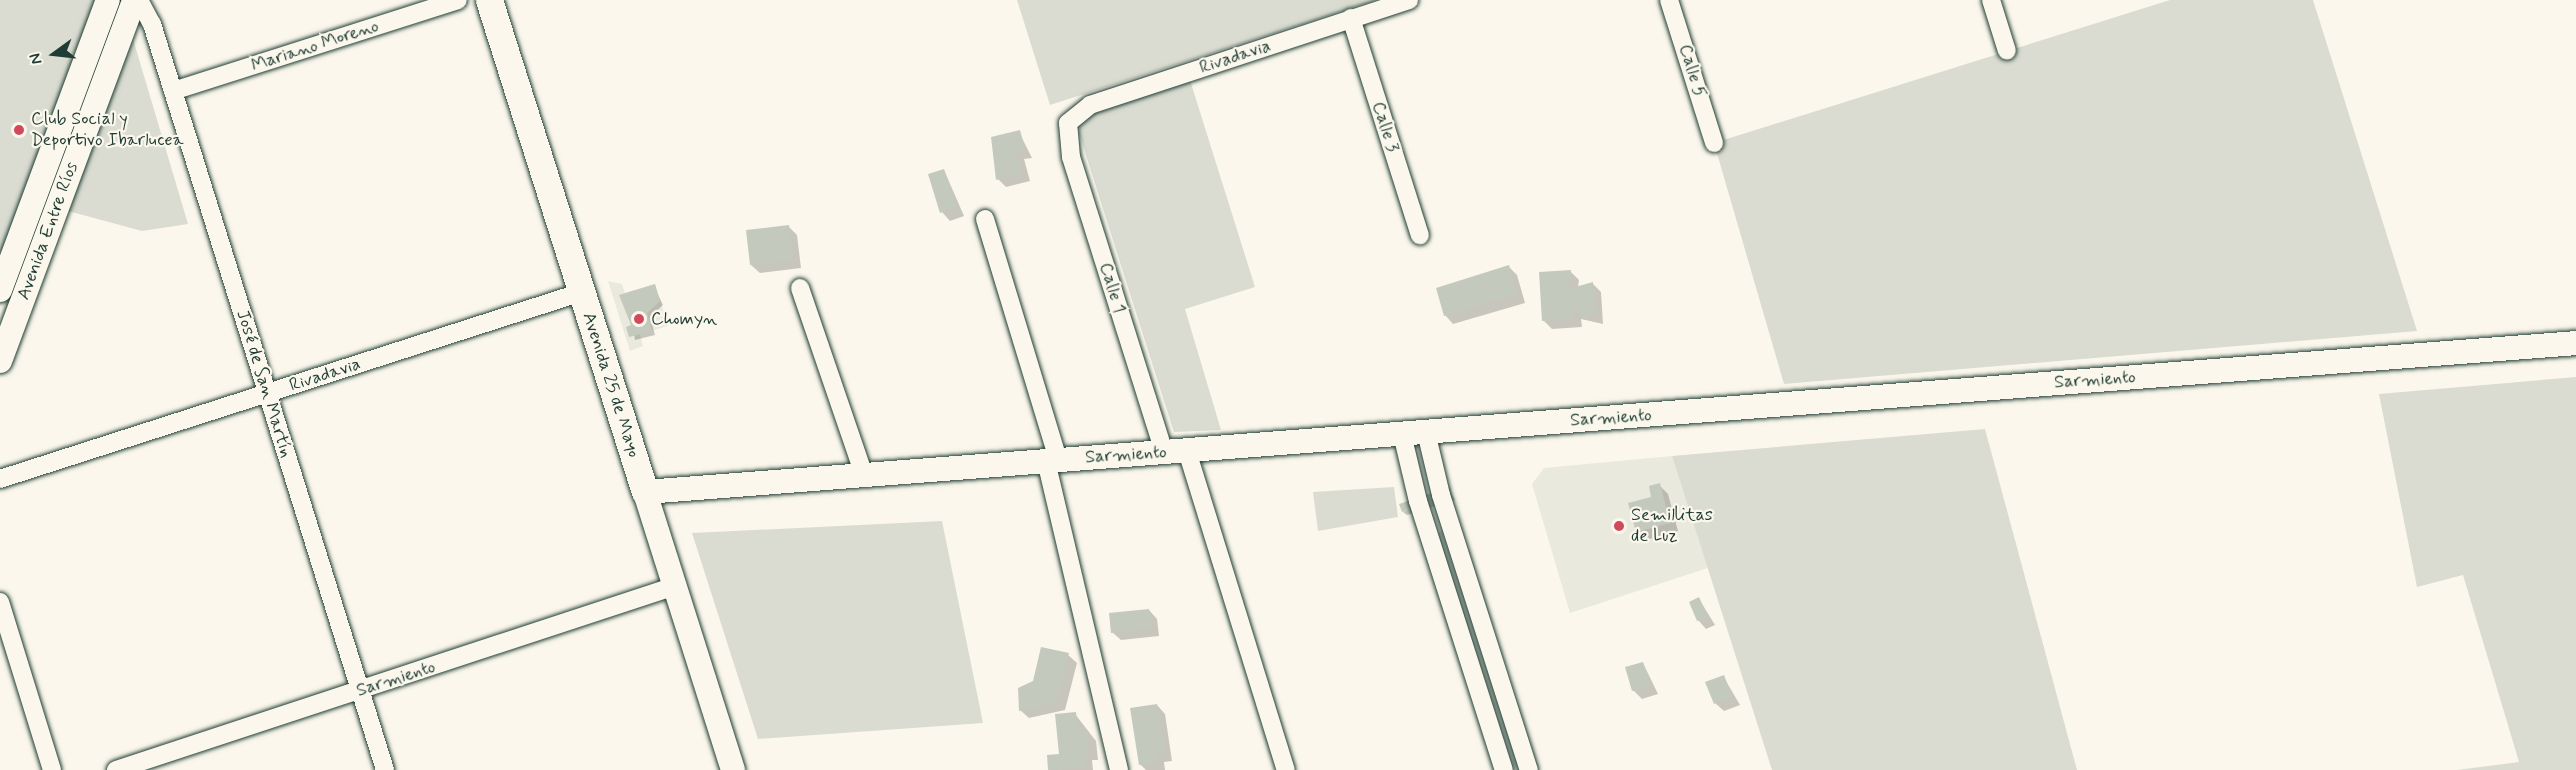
<!DOCTYPE html>
<meta charset="utf-8">
<style>
body{margin:0}
#map{position:relative;width:2576px;height:770px;overflow:hidden;background:#fbf7ec;font-family:Mynerve,sans-serif}
div>[style]{position:absolute}
.built>*{inset:0;background:#eae9de}
.green>*{inset:0;background:#dbdcd1}
.shadow>*{inset:0;background:#0003}
.building>*{inset:0;background:#c4c9be}
.roads{filter:drop-shadow(0 0 2px #1f3d34) drop-shadow(0 0 2px #1f3d34)}
.minor>*{height:18px;margin:-9px;padding:0 9px;transform-origin:9px;border-radius:9px;background:#fbf7ec}
.tertiary>*{height:24px;margin:-12px;padding:0 12px;transform-origin:12px;border-radius:12px;background:#fbf7ec}
.secondary>*{height:27px;margin:-13.5px;padding:0 13.5px;transform-origin:13.5px;border-radius:13.5px;background:#fbf7ec}
.dots>*{width:16px;height:16px;translate:-50% -50%;box-sizing:border-box;border:3px solid #fbf7ec;border-radius:50%}
span{translate:-50% -50%;white-space:nowrap;text-align:center;line-height:1.15;-webkit-text-stroke:4.5px #fbf7ec;paint-order:stroke}
.street-label{font-size:18px;color:#1f3d34}
.poi-label{font-size:18px;color:#1f3d34}
.left{translate:0 -50%;text-align:left}
.north{position:absolute;left:24px;top:24px;width:60px;height:60px;-webkit-text-stroke:4px #fbf7ec;paint-order:stroke;rotate:255deg;font-size:16px;font-weight:700;line-height:24px;text-align:center;color:#1f3d34}
.north::after{content:'';display:block;margin:auto;width:21px;height:27px;background:#1f3d34;clip-path:polygon(50% 0,100% 100%,50% 72%,0 100%)}
</style>
<div id="map">
<div class="built">
<i style="clip-path:polygon(608px 281px,622px 284px,625px 293px,655px 284px,668px 326px,640px 334px,643px 346px,630px 351px)"></i>
<i style="clip-path:polygon(1672px 456px,1708px 568px,1570px 613px,1532px 484px,1544px 468px)"></i>
</div>
<div class="green">
<i style="clip-path:polygon(0 0,108px 0,0 290px)"></i>
<i style="clip-path:polygon(1017px 0,1376px 0,1050px 105px)"></i>
<i style="clip-path:polygon(2170px 0,2313px 0,2417px 331px,1784px 384px,1714px 143px)"></i>
<i style="clip-path:polygon(133px 39px,188px 224px,142px 231px,68px 211px)"></i>
<i style="clip-path:polygon(1189px 77px,1255px 287px,1185px 309px,1221px 430px,1174px 432px,1079px 133px,1082px 119px,1093px 108px)"></i>
<i style="clip-path:polygon(2576px 377px,2576px 770px,2457px 770px,2519px 762px,2463px 575px,2417px 587px,2379px 394px)"></i>
<i style="clip-path:polygon(1985px 429px,2077px 770px,1772px 770px,1672px 456px)"></i>
<i style="clip-path:polygon(1394px 487px,1398px 517px,1318px 531px,1313px 492px)"></i>
<i style="clip-path:polygon(942px 521px,983px 723px,758px 739px,692px 533px)"></i>
<i style="clip-path:polygon(1442px 531px,1519px 770px,1514px 770px,1438px 533px)"></i>
</div>
<div class="shadow">
<i style="clip-path:polygon(1019px 132px,1032px 158px,1024px 159px,1030px 181px,1006px 187px,998px 179px)"></i>
<i style="clip-path:polygon(944px 170px,964px 216px,950px 221px,942px 212px)"></i>
<i style="clip-path:polygon(788px 226px,797px 235px,801px 268px,760px 273px,751px 265px)"></i>
<i style="clip-path:polygon(1509px 267px,1517px 275px,1525px 303px,1453px 324px,1445px 315px)"></i>
<i style="clip-path:polygon(1570px 271px,1579px 280px,1578px 287px,1592px 283px,1601px 292px,1603px 324px,1581px 319px,1582px 327px,1552px 329px,1544px 321px)"></i>
<i style="clip-path:polygon(654px 286px,663px 305px,650px 317px,655px 335px,635px 340px,633px 326px)"></i>
<i style="clip-path:polygon(1659px 485px,1668px 494px,1678px 531px,1646px 540px,1637px 531px)"></i>
<i style="clip-path:polygon(1449px 489px,1455px 500px,1407px 515px,1403px 512px)"></i>
<i style="clip-path:polygon(1699px 599px,1715px 625px,1706px 629px,1698px 620px)"></i>
<i style="clip-path:polygon(1149px 610px,1157px 619px,1159px 636px,1121px 640px,1112px 632px)"></i>
<i style="clip-path:polygon(1068px 655px,1077px 663px,1065px 710px,1029px 718px,1020px 710px,1034px 682px)"></i>
<i style="clip-path:polygon(1643px 663px,1658px 694px,1642px 699px,1633px 690px)"></i>
<i style="clip-path:polygon(1723px 676px,1740px 705px,1724px 711px,1715px 703px)"></i>
<i style="clip-path:polygon(1157px 705px,1165px 714px,1172px 761px,1164px 762px,1165px 770px,1146px 770px,1140px 764px)"></i>
<i style="clip-path:polygon(1075px 714px,1096px 741px,1098px 760px,1092px 760px,1093px 770px,1050px 770px,1048px 756px,1060px 755px)"></i>
</div>
<div class="building">
<i style="clip-path:polygon(1020px 130px,1025px 149px,1016px 151px,1022px 173px,996px 180px,991px 137px)"></i>
<i style="clip-path:polygon(944px 169px,957px 207px,940px 213px,928px 174px)"></i>
<i style="clip-path:polygon(789px 225px,793px 260px,750px 265px,746px 230px)"></i>
<i style="clip-path:polygon(1509px 265px,1517px 294px,1444px 316px,1436px 288px)"></i>
<i style="clip-path:polygon(1571px 270px,1568px 289px,1593px 282px,1595px 316px,1580px 317px,1580px 311px,1573px 311px,1574px 319px,1542px 321px,1539px 272px)"></i>
<i style="clip-path:polygon(655px 284px,660px 301px,647px 313px,652px 331px,629px 337px,626px 327px,631px 325px,619px 295px)"></i>
<i style="clip-path:polygon(1660px 483px,1670px 523px,1636px 532px,1628px 503px,1651px 497px,1649px 486px)"></i>
<i style="clip-path:polygon(1450px 487px,1452px 496px,1402px 512px,1399px 504px)"></i>
<i style="clip-path:polygon(1699px 597px,1708px 617px,1697px 621px,1689px 602px)"></i>
<i style="clip-path:polygon(1149px 609px,1152px 628px,1111px 633px,1109px 613px)"></i>
<i style="clip-path:polygon(1041px 647px,1069px 653px,1057px 702px,1019px 711px,1018px 688px,1033px 681px)"></i>
<i style="clip-path:polygon(1643px 662px,1650px 686px,1632px 691px,1625px 667px)"></i>
<i style="clip-path:polygon(1724px 675px,1732px 696px,1714px 704px,1705px 682px)"></i>
<i style="clip-path:polygon(1157px 704px,1165px 753px,1157px 754px,1158px 762px,1139px 765px,1130px 708px)"></i>
<i style="clip-path:polygon(1076px 712px,1078px 732px,1088px 731px,1086px 768px,1048px 770px,1047px 755px,1059px 754px,1055px 714px)"></i>
</div>
<div class="roads">
<div class="minor">
<i style="left:139px;top:0;width:27px;rotate:62deg"></i>
<i style="left:152px;top:24px;width:782px;rotate:72.65deg"></i>
<i style="left:1669px;top:0;width:150px;rotate:72.5deg"></i>
<i style="left:1991px;top:0;width:53px;rotate:72.6deg"></i>
<i style="left:1351px;top:18px;width:228px;rotate:72.4deg"></i>
<i style="left:173px;top:91px;width:299px;rotate:-17.7deg"></i>
<i style="left:985px;top:219px;width:252px;rotate:73.1deg"></i>
<i style="left:800px;top:288px;width:198px;rotate:71.1deg"></i>
<i style="left:1426px;top:432px;width:65px;rotate:76.6deg"></i>
<i style="left:1441px;top:495px;width:289px;rotate:72.3deg"></i>
<i style="left:1402px;top:434px;width:69px;rotate:76.6deg"></i>
<i style="left:1418px;top:501px;width:282px;rotate:72.3deg"></i>
<i style="left:1187px;top:451px;width:334px;rotate:72.8deg"></i>
<i style="left:1164px;top:452px;width:309px;rotate:-107.5deg"></i>
<i style="left:1071px;top:157px;width:34px;rotate:-95deg"></i>
<i style="left:1068px;top:123px;width:28px;rotate:-39deg"></i>
<i style="left:1090px;top:105px;width:336px;rotate:-18.2deg"></i>
<i style="left:1046px;top:461px;width:318px;rotate:76.7deg"></i>
<i style="left:0;top:479px;width:611px;rotate:-17.81deg"></i>
<i style="left:0;top:602px;width:176px;rotate:72.8deg"></i>
<i style="left:116px;top:770px;width:589px;rotate:-18.22deg"></i>
</div>
<div class="tertiary">
<i style="left:0;top:290px;width:309px;rotate:-69.6deg"></i>
<i style="left:0;top:361px;width:385px;rotate:-69.6deg"></i>
<i style="left:733px;top:770px;width:292px;rotate:-107.6deg"></i>
<i style="left:645px;top:492px;width:1937px;rotate:-4.41deg"></i>
</div>
<div class="secondary">
<i style="left:489px;top:0;width:516px;rotate:72.41deg"></i>
</div>
</div>
<div class="dots">
<i style="left:19px;top:130px;background:#d1495b"></i>
<i style="left:639px;top:319px;background:#d1495b"></i>
<i style="left:1619px;top:526px;background:#d1495b"></i>
</div>
<div class="street-label">
<span style="left:315px;top:46px;rotate:-18deg">Mariano Moreno</span>
<span style="left:1235px;top:57px;rotate:-18deg">Rivadavia</span>
<span style="left:1692px;top:71px;rotate:73deg">Calle 5</span>
<span style="left:1385px;top:127px;rotate:72deg">Calle 3</span>
<span style="left:48px;top:231px;rotate:-70deg">Avenida Entre Ríos</span>
<span style="left:1112px;top:288px;rotate:73deg">Calle 1</span>
<span style="left:325px;top:375px;rotate:-18deg">Rivadavia</span>
<span style="left:2095px;top:380px;rotate:-4deg">Sarmiento</span>
<span style="left:264px;top:384px;rotate:73deg">José de San Martín</span>
<span style="left:611px;top:385px;rotate:72deg">Avenida 25 de Mayo</span>
<span style="left:1611px;top:418px;rotate:-4deg">Sarmiento</span>
<span style="left:1126px;top:455px;rotate:-4deg">Sarmiento</span>
<span style="left:396px;top:679px;rotate:-18deg">Sarmiento</span>
</div>
<div class="poi-label">
<span class="left" style="left:31px;top:130px">Club Social y<br>Deportivo Ibarlucea</span>
<span class="left" style="left:651px;top:319px">Chomyn</span>
<span class="left" style="left:1631px;top:526px">Semillitas<br>de Luz</span>
</div>
<div class="north">N</div>
</div>
